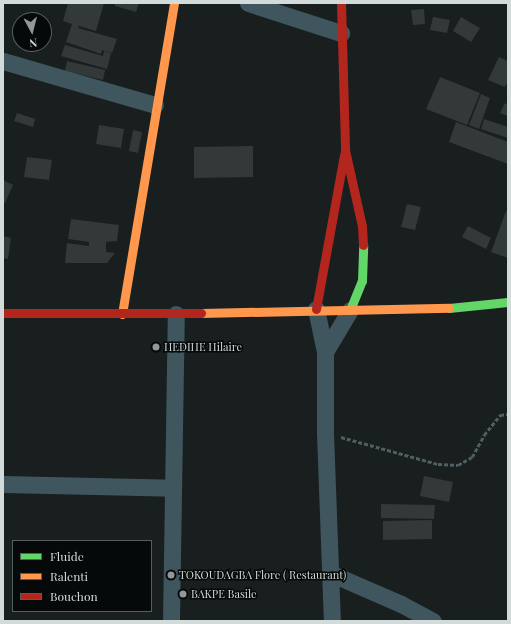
<!DOCTYPE html>
<style>
body{margin:0}
#map{position:relative;width:511px;height:624px;overflow:hidden;background:#191e1f;font-family:"Playfair Display",serif}
div>[style]{position:absolute}
.building>*{inset:0;background:#333838}
.path>*{height:2.5px;margin-top:-1.25px;transform-origin:0;background:repeating-linear-gradient(90deg,#4f5e63 0 4px,transparent 0 6px)}
.street>*{height:17px;margin:-8.5px;padding:0 8.5px;transform-origin:8.5px;border-radius:8.5px;background:#3f565e}
.fast>*{height:9px;margin:-4.5px;padding:0 4.5px;transform-origin:4.5px;border-radius:4.5px;background:#63d668}
.slow>*{height:9px;margin:-4.5px;padding:0 4.5px;transform-origin:4.5px;border-radius:4.5px;background:#ff974d}
.jam>*{height:9px;margin:-4.5px;padding:0 4.5px;transform-origin:4.5px;border-radius:4.5px;background:#b3261e}
.dots>*{width:11px;height:11px;translate:-50% -50%;box-sizing:border-box;border:2px solid #060909;border-radius:50%}
span{translate:-50% -50%;white-space:nowrap;text-align:center;line-height:1.15;-webkit-text-stroke:3px #060909;paint-order:stroke}
.poi-label{font-size:11px;color:#d3dada}
.left{translate:0 -50%;text-align:left}
.frame{position:absolute;inset:0;border:4px solid #d3dada;pointer-events:none}
.legend{position:absolute;left:12px;top:540px;width:140px;height:72px;box-sizing:border-box;background:#060909;border:1px solid #585d5d;margin:0;padding:5px 7px;list-style:none;font-size:12px;color:#d3dada}
.legend li{display:flex;align-items:center;gap:8px;height:20px}
.legend b{width:20px;border:1px solid #585d5d}
.north{position:absolute;left:12px;top:12px;width:40px;height:40px;box-sizing:border-box;background:#060909;border:1px solid #585d5d;border-radius:50%;rotate:173deg;font-size:11px;font-weight:700;line-height:16px;text-align:center;color:#d3dada}
.north::after{content:'';display:block;margin:auto;width:14px;height:18px;background:#929899;clip-path:polygon(50% 0,100% 100%,50% 72%,0 100%)}
</style>
<div id="map">
<div class="building">
<i style="clip-path:polygon(68px 3px,104px 3px,96px 31px,79px 26px,78px 28px,117px 39px,112px 53px,102px 50px,101px 54px,66px 42px,72px 24px,63px 21px)"></i>
<i style="clip-path:polygon(115px 3px,139px 3px,136px 12px,115px 6px)"></i>
<i style="clip-path:polygon(424px 9px,425px 24px,413px 25px,411px 10px)"></i>
<i style="clip-path:polygon(433px 17px,450px 20px,447px 33px,430px 30px)"></i>
<i style="clip-path:polygon(461px 17px,480px 28px,471px 42px,453px 31px)"></i>
<i style="clip-path:polygon(65px 45px,103px 56px,104px 51px,111px 53px,107px 69px,61px 56px)"></i>
<i style="clip-path:polygon(499px 57px,508px 61px,508px 81px,505px 87px,488px 80px)"></i>
<i style="clip-path:polygon(67px 61px,105px 70px,103px 80px,65px 71px)"></i>
<i style="clip-path:polygon(440px 77px,480px 93px,467px 125px,426px 109px)"></i>
<i style="clip-path:polygon(481px 94px,490px 98px,479px 129px,469px 125px)"></i>
<i style="clip-path:polygon(505px 103px,508px 105px,508px 116px,500px 113px)"></i>
<i style="clip-path:polygon(17px 113px,35px 119px,33px 127px,14px 121px)"></i>
<i style="clip-path:polygon(484px 119px,508px 127px,508px 138px,481px 129px)"></i>
<i style="clip-path:polygon(456px 122px,508px 142px,508px 164px,449px 142px)"></i>
<i style="clip-path:polygon(99px 125px,124px 129px,121px 148px,96px 144px)"></i>
<i style="clip-path:polygon(133px 130px,142px 132px,138px 153px,129px 151px)"></i>
<i style="clip-path:polygon(253px 146px,253px 177px,194px 178px,194px 147px)"></i>
<i style="clip-path:polygon(27px 157px,52px 160px,49px 180px,24px 177px)"></i>
<i style="clip-path:polygon(3px 180px,13px 185px,5px 203px,3px 202px)"></i>
<i style="clip-path:polygon(407px 204px,421px 207px,415px 230px,401px 227px)"></i>
<i style="clip-path:polygon(506px 211px,508px 212px,508px 258px,491px 252px)"></i>
<i style="clip-path:polygon(71px 219px,119px 225px,117px 241px,106px 242px,106px 252px,115px 253px,107px 263px,65px 263px,67px 243px,89px 246px,89px 242px,68px 239px)"></i>
<i style="clip-path:polygon(468px 226px,491px 238px,486px 249px,462px 237px)"></i>
<i style="clip-path:polygon(3px 236px,11px 238px,8px 259px,3px 258px)"></i>
<i style="clip-path:polygon(424px 476px,453px 482px,449px 502px,420px 496px)"></i>
<i style="clip-path:polygon(381px 504px,435px 505px,434px 519px,381px 518px)"></i>
<i style="clip-path:polygon(432px 520px,432px 539px,383px 540px,383px 521px)"></i>
</div>
<div class="path">
<i style="left:341px;top:437px;width:101px;rotate:15.6deg"></i>
<i style="left:438px;top:464px;width:20px;rotate:3deg"></i>
<i style="left:458px;top:465px;width:16px;rotate:-30deg"></i>
<i style="left:472px;top:457px;width:25px;rotate:-61deg"></i>
<i style="left:484px;top:435px;width:26px;rotate:-51deg"></i>
<i style="left:500px;top:415px;width:8px;rotate:-7deg"></i>
</div>
<div class="street">
<i style="left:248px;top:3px;width:98px;rotate:17.9deg"></i>
<i style="left:3px;top:61px;width:158px;rotate:16.1deg"></i>
<i style="left:316px;top:309px;width:44px;rotate:78.2deg"></i>
<i style="left:325px;top:352px;width:81px;rotate:90deg"></i>
<i style="left:325px;top:433px;width:188px;rotate:87.9deg"></i>
<i style="left:325px;top:352px;width:49px;rotate:-59.2deg"></i>
<i style="left:3px;top:484px;width:170px;rotate:1.3deg"></i>
<i style="left:332px;top:574px;width:75px;rotate:23.5deg"></i>
<i style="left:401px;top:604px;width:36px;rotate:28deg"></i>
<i style="left:171px;top:621px;width:307px;rotate:-89.1deg"></i>
</div>
<div class="fast">
<i style="left:449px;top:308px;width:59px;rotate:-5.8deg"></i>
<i style="left:350px;top:310px;width:31px;rotate:-68deg"></i>
<i style="left:362px;top:281px;width:36px;rotate:-88deg"></i>
</div>
<div class="slow">
<i style="left:201px;top:313px;width:248px;rotate:-1.2deg"></i>
<i style="left:122px;top:314px;width:315px;rotate:-80.5deg"></i>
</div>
<div class="jam">
<i style="left:341px;top:3px;width:147px;rotate:88.4deg"></i>
<i style="left:345px;top:150px;width:78px;rotate:77.4deg"></i>
<i style="left:362px;top:226px;width:19px;rotate:87deg"></i>
<i style="left:316px;top:309px;width:157px;rotate:-79.7deg"></i>
<i style="left:3px;top:313px;width:198px"></i>
</div>
<div class="dots">
<i style="left:156px;top:347px;background:#929899"></i>
<i style="left:171px;top:575px;background:#929899"></i>
<i style="left:183px;top:594px;background:#929899"></i>
</div>
<div class="poi-label">
<span class="left" style="left:164px;top:347px">HEDIHE Hilaire</span>
<span class="left" style="left:179px;top:575px">TOKOUDAGBA Flore ( Restaurant)</span>
<span class="left" style="left:191px;top:594px">BAKPE Basile</span>
</div>
<div class="frame"></div>
<ul class="legend">
<li><b style="height:5px;background:#63d668"></b>Fluide</li>
<li><b style="height:5px;background:#ff974d"></b>Ralenti</li>
<li><b style="height:5px;background:#b3261e"></b>Bouchon</li>
</ul>
<div class="north">N</div>
</div>
